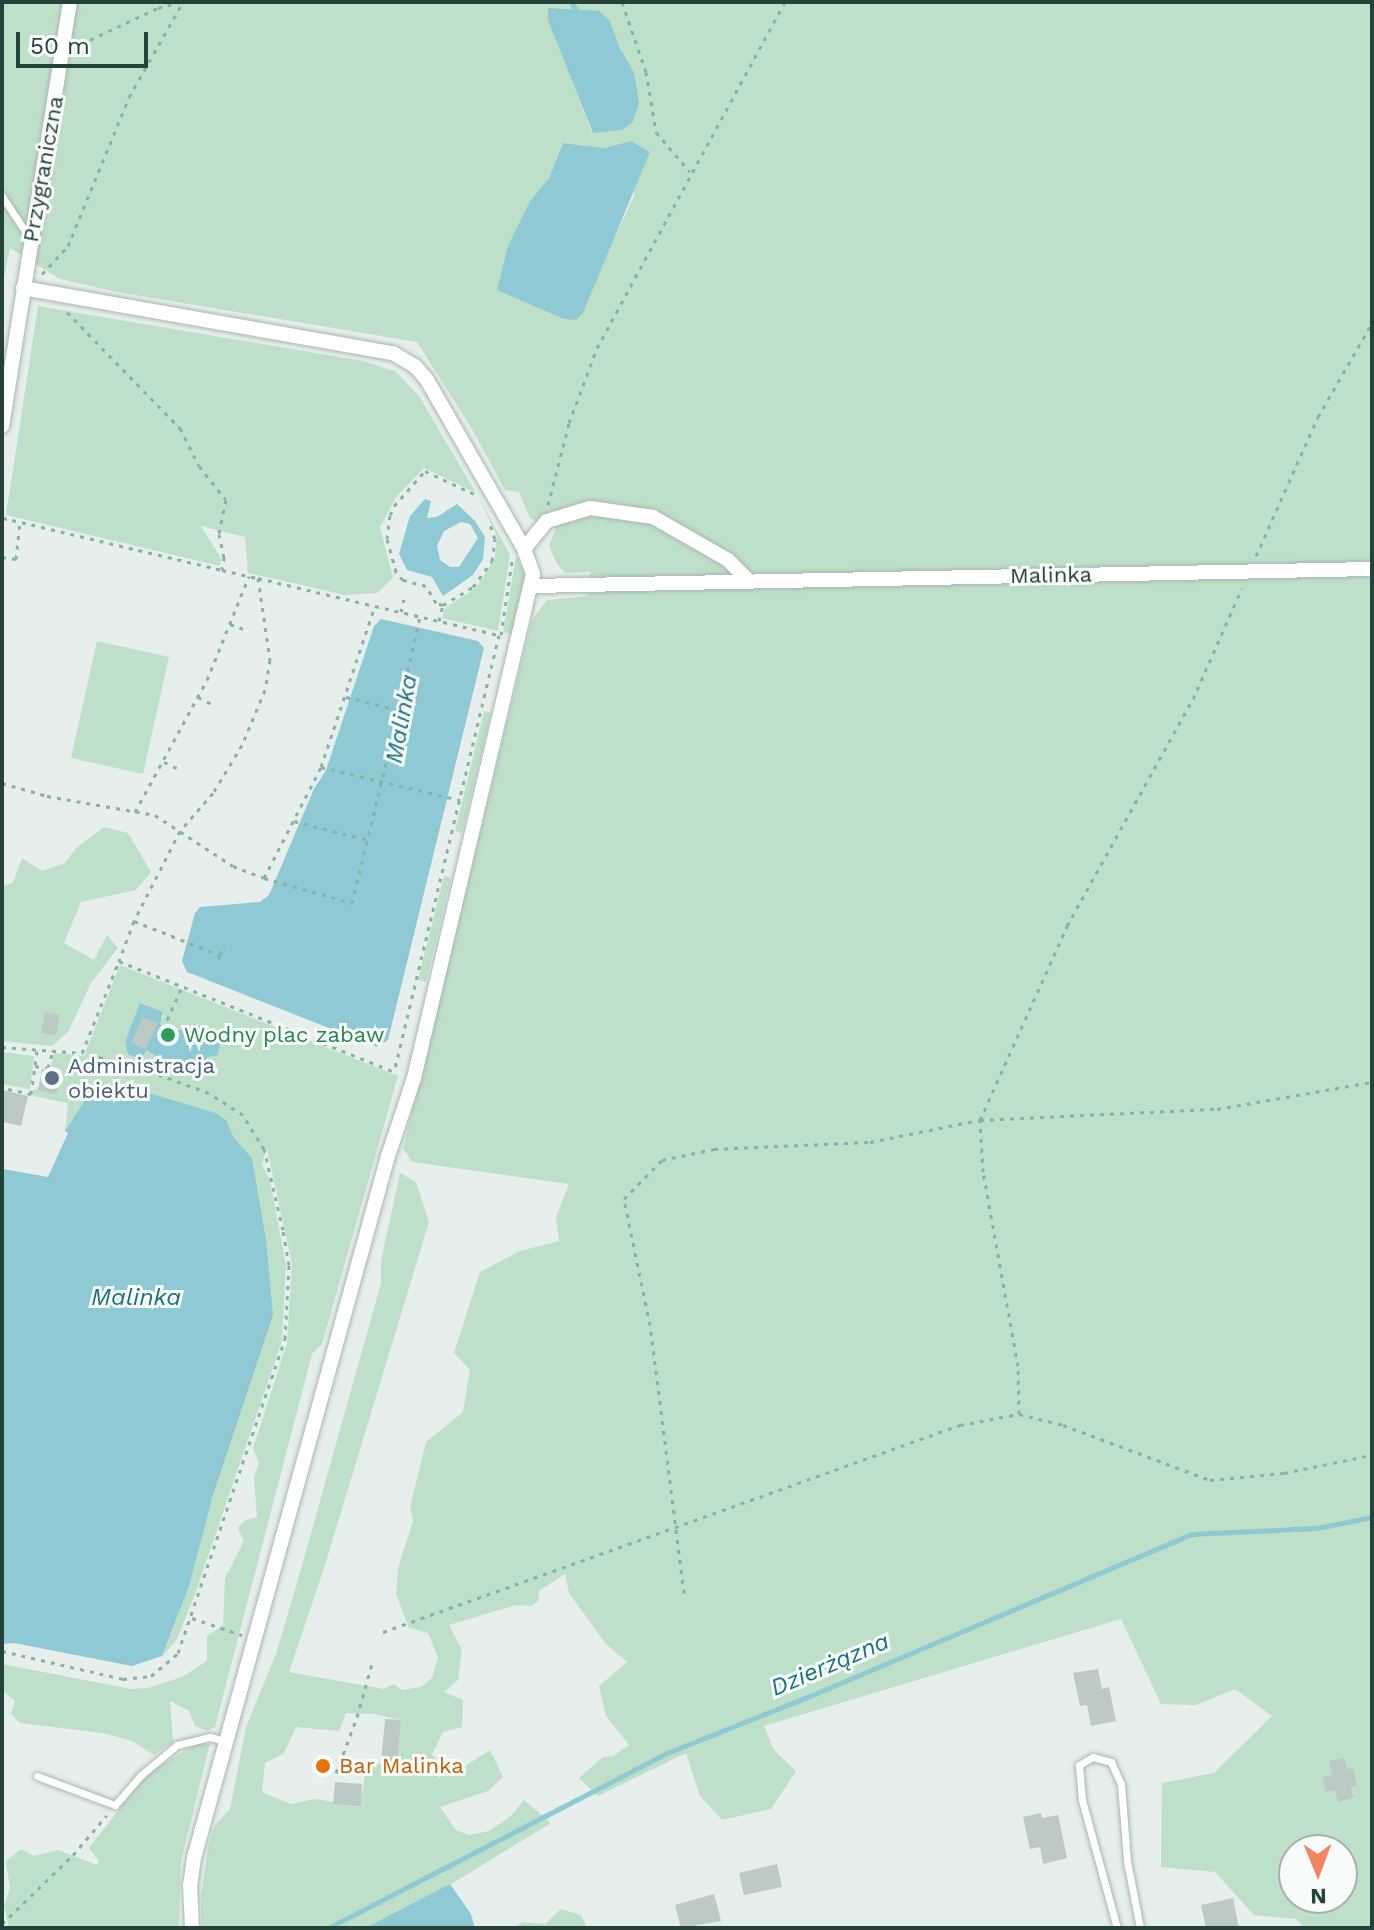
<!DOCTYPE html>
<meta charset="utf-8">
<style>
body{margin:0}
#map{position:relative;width:1374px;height:1930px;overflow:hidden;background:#e6efeb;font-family:"Work Sans",sans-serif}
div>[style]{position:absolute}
.green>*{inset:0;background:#bfe0c8}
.water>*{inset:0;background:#8ec9d4}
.stream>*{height:5px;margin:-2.5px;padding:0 2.5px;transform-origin:2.5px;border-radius:2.5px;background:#8ec9d4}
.building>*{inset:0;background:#bbcac4}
.path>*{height:3px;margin-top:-1.5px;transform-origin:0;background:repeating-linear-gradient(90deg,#86b3a5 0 4px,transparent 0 10px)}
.roads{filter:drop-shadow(0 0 2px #a8b8b2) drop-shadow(0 0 2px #a8b8b2)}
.lane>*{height:7px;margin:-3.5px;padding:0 3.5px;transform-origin:3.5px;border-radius:3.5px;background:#fff}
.street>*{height:14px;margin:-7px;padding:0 7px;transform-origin:7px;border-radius:7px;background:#fff}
.dots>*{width:22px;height:22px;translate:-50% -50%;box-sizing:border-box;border:4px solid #f7fbf9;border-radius:50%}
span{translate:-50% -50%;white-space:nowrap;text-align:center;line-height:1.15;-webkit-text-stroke:6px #f7fbf9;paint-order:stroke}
.street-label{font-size:22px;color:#24423a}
.leisure-label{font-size:22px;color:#27864d}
.left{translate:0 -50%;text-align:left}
.service-label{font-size:22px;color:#4e5e75}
.food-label{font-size:22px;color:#c56008}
.water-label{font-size:24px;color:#1c6f80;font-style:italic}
.frame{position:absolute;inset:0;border:4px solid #24423a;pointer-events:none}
.north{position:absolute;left:1278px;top:1834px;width:80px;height:80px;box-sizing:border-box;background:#f7fbf9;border:2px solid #a3b1ad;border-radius:50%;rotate:179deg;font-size:22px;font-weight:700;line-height:32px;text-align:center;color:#24423a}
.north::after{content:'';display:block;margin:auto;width:28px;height:36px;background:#f4845f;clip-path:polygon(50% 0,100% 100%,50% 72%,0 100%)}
.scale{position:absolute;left:16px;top:32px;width:132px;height:36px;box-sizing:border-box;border:4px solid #24423a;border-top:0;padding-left:10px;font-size:24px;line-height:28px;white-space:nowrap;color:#24423a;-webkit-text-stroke:6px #f7fbf9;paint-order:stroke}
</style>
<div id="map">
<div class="green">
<i style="clip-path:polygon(evenodd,2px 2px,1372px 2px,1372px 1928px,1304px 1928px,1296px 1919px,1254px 1915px,1215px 1872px,1161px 1867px,1162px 1783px,1214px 1773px,1272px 1716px,1235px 1689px,1196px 1705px,1161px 1704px,1121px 1619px,764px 1726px,774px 1750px,796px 1771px,771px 1809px,722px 1820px,700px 1796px,686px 1753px,598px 1796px,579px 1778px,603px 1757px,613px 1756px,629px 1745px,606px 1716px,599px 1686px,627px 1662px,606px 1644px,569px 1593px,565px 1574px,539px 1591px,538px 1601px,531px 1606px,516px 1605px,449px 1625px,462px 1650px,458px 1680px,444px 1692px,463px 1700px,462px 1727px,443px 1732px,432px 1754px,450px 1776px,490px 1750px,503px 1777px,488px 1791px,440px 1807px,456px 1830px,469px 1835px,489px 1831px,512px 1815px,524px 1800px,551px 1823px,453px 1883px,365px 1928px,202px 1928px,201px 1897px,208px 1847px,214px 1826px,230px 1809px,246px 1727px,276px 1654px,301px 1569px,381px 1283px,381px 1261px,400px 1173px,416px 1182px,429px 1222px,325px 1565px,289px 1672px,384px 1689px,394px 1684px,402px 1690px,421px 1687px,432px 1678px,438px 1658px,428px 1633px,409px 1628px,396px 1594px,398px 1568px,413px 1521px,410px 1507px,426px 1442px,463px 1412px,470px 1370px,454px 1353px,480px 1272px,520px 1251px,559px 1241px,556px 1217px,569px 1184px,412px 1162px,403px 1148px,532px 620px,547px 600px,588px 596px,590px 572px,565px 573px,557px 564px,549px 546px,556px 528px,530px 518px,519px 492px,505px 490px,472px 429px,417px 342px,117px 292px,60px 279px,10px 248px,2px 287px,2px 2px,610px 21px,620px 48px,634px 72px,592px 133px,559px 44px,610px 21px,2px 2px,631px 141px,634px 196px,601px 266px,530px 201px,549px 178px,563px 143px,604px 148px,631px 141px,2px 2px,346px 1713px,374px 1714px,401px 1720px,397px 1764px,367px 1763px,360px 1806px,315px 1799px,291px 1804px,262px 1792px,265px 1763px,284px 1753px,296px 1727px,339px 1731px,346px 1713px,2px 2px,1294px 1850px,1342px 1850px,1342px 1898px,1294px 1898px,1294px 1850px)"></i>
<i style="clip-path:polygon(38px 306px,363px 361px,395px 371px,419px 396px,476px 493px,424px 468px,397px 496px,380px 527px,393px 578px,377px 593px,345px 595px,248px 573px,245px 537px,201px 526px,221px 558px,220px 566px,6px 515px)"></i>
<i style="clip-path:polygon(477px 494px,510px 555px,498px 631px,442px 618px,445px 608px,476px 588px,495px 558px,497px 536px)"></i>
<i style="clip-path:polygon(516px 556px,525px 574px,512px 634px,503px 632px)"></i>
<i style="clip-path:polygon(97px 641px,169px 657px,143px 774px,71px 758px)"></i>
<i style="clip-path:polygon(484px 711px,491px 713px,462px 833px,455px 831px)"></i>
<i style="clip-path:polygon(104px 827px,128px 833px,151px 872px,136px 890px,81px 902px,64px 943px,94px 960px,107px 935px,118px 948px,91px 983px,68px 1032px,52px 1046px,2px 1041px,2px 886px,13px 883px,22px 858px,42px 871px,65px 863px,76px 848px)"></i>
<i style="clip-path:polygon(444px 876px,451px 878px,426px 982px,418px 980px)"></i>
<i style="clip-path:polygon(evenodd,120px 965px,398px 1076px,322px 1344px,312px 1354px,215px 1727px,207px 1731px,195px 1726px,189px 1711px,170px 1701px,173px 1742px,154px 1755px,132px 1741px,103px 1733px,20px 1723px,11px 1714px,15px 1701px,2px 1690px,2px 1664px,131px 1689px,148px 1688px,182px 1677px,207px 1661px,207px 1636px,223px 1625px,225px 1578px,244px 1541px,238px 1528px,244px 1521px,257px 1517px,254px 1477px,259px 1463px,253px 1448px,287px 1343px,292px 1264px,267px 1149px,262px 1164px,270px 1181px,286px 1265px,282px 1341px,195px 1594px,177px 1639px,162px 1657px,189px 1587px,213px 1495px,266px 1239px,252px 1158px,234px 1138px,226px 1120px,216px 1113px,109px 1083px,91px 1091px,65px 1131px,68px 1103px,33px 1096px,34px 1089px,57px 1093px,62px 1070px,51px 1067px,54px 1053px,84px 1056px,120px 965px,142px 1003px,164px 1015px,159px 1025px,173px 1030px,188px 1030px,197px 1023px,209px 1036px,203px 1065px,182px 1064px,146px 1049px,141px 1060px,125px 1042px,142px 1003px)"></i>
<i style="clip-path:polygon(2px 1052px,34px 1056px,30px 1089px,2px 1084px)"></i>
<i style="clip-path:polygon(196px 1744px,210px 1744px,181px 1861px,179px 1928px,9px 1928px,4px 1906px,10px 1888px,6px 1861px,21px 1849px,34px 1856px,58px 1850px,97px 1865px,99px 1861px,89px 1848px,132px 1793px,153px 1770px)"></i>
<i style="clip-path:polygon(561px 1909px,581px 1915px,587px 1928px,513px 1928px,523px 1922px,545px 1924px)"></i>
</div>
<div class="water">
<i style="clip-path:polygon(548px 8px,599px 11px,610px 21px,620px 48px,634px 72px,639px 103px,633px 122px,622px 130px,593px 133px,548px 20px)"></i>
<i style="clip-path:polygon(631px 141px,650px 152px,583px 313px,576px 320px,564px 319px,497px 290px,508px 246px,530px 201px,549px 178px,563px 143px,604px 148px)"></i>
<i style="clip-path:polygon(evenodd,425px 499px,431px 501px,427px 518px,437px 517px,457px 504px,475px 521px,485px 537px,483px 559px,473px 575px,443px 596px,432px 577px,407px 570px,399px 554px,410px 516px,425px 499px,461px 522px,470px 524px,478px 538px,459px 567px,450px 567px,440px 560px,437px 546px,444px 531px,461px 522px)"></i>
<i style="clip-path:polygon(381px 619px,478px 641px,484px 648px,388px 1040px,377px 1047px,187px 972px,182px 961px,195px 913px,200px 907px,260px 902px,269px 895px,314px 789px,326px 770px,374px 626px)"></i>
<i style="clip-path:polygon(140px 1003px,163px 1012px,160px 1025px,173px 1030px,188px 1030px,194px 1024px,205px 1027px,208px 1036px,220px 1044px,218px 1055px,207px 1057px,203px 1065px,194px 1069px,182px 1064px,175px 1067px,146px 1050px,142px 1060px,128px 1054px,125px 1042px)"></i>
<i style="clip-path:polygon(101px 1084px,118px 1084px,216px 1113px,226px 1120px,234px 1138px,252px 1158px,266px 1239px,273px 1315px,213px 1495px,189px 1587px,162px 1656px,132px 1666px,14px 1643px,2px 1644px,2px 1165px,3px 1169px,48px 1177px,68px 1133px,65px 1131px,91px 1091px)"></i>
<i style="clip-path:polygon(450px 1884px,471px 1914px,475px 1928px,365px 1928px)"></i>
</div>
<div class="stream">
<i style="left:571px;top:2px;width:14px;rotate:56deg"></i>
<i style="left:328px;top:1928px;width:382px;rotate:-27.3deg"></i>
<i style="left:667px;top:1753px;width:162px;rotate:-21.8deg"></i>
<i style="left:817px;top:1693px;width:406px;rotate:-23deg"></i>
<i style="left:1191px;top:1534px;width:126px;rotate:-2.7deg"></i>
<i style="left:1317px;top:1528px;width:56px;rotate:-11.3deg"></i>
</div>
<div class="building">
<i style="clip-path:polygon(45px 1012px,60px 1015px,56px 1036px,41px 1033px)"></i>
<i style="clip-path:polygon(143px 1017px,158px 1023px,145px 1049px,131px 1043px)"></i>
<i style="clip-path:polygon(42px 1069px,61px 1073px,57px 1094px,38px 1090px)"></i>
<i style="clip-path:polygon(2px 1090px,28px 1096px,21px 1126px,2px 1122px)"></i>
<i style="clip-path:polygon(1098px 1669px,1102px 1689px,1109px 1687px,1116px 1721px,1091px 1726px,1087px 1705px,1080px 1706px,1073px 1673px)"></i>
<i style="clip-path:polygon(385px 1719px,401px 1720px,397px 1764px,381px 1763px)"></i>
<i style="clip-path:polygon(1344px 1758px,1347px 1769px,1353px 1768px,1357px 1786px,1351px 1787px,1353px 1798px,1338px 1802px,1335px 1790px,1326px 1792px,1322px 1777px,1332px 1775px,1329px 1761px)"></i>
<i style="clip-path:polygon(335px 1782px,362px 1784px,361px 1806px,333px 1804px)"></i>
<i style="clip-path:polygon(1041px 1813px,1042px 1818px,1058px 1815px,1067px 1858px,1043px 1864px,1040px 1847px,1030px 1849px,1023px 1817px)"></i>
<i style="clip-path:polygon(777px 1864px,782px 1887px,744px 1895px,739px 1873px)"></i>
<i style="clip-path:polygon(714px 1894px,721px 1921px,681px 1928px,675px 1905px)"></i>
<i style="clip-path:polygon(1233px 1898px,1239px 1928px,1206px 1928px,1201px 1905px)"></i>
</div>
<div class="path">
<i style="left:622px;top:2px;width:74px;rotate:71.1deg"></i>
<i style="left:646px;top:72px;width:61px;rotate:80.5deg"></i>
<i style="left:656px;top:132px;width:52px;rotate:49.6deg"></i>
<i style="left:81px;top:44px;width:85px;rotate:-25.1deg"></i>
<i style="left:158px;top:8px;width:23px;rotate:-15deg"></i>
<i style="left:42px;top:274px;width:38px;rotate:-47deg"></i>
<i style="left:68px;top:246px;width:161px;rotate:-67.7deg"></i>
<i style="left:129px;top:97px;width:109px;rotate:-60.4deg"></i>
<i style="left:67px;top:312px;width:162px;rotate:45.8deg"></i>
<i style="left:180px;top:428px;width:42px;rotate:63.4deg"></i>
<i style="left:199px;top:466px;width:43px;rotate:51.5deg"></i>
<i style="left:226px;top:500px;width:35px;rotate:102deg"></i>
<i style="left:219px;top:534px;width:24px;rotate:78deg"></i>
<i style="left:224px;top:557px;width:13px;rotate:99deg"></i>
<i style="left:222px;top:570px;width:37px;rotate:13deg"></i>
<i style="left:258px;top:578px;width:83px;rotate:81.7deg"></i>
<i style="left:270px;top:660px;width:30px;rotate:99deg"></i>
<i style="left:265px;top:690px;width:60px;rotate:112.7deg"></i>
<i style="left:242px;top:745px;width:56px;rotate:121.1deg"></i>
<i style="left:213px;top:793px;width:50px;rotate:131deg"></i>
<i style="left:180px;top:831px;width:101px;rotate:117.1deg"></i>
<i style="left:134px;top:921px;width:43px;rotate:110.6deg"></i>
<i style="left:548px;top:505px;width:85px;rotate:-75.6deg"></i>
<i style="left:569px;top:423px;width:80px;rotate:-69.5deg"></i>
<i style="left:597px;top:348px;width:394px;rotate:-61.5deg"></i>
<i style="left:2px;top:522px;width:4px;rotate:-76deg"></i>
<i style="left:3px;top:518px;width:9px;rotate:13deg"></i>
<i style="left:12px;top:520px;width:216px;rotate:13.4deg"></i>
<i style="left:1256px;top:556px;width:152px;rotate:-66deg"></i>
<i style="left:1318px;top:417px;width:108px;rotate:-60.1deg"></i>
<i style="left:2px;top:557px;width:14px;rotate:8deg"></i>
<i style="left:16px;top:559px;width:37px;rotate:-84deg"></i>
<i style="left:258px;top:578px;width:120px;rotate:13.5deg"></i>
<i style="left:443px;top:605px;width:7px;rotate:-164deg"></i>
<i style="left:436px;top:603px;width:20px;rotate:-120deg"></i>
<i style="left:426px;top:586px;width:24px;rotate:-165deg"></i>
<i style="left:403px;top:580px;width:11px;rotate:-131deg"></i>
<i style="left:396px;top:572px;width:34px;rotate:-105deg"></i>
<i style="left:387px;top:539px;width:24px;rotate:-83deg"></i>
<i style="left:390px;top:515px;width:10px;rotate:-66deg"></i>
<i style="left:394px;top:506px;width:47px;rotate:-48.5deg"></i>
<i style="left:425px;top:471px;width:54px;rotate:25.1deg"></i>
<i style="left:401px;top:612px;width:13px;rotate:-77deg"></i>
<i style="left:439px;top:621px;width:16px;rotate:-76deg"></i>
<i style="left:443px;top:605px;width:35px;rotate:-31deg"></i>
<i style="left:473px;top:587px;width:32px;rotate:-54deg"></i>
<i style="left:492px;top:561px;width:22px;rotate:-82deg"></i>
<i style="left:495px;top:539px;width:18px;rotate:-109deg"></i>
<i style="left:230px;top:624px;width:20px;rotate:20deg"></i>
<i style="left:501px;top:635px;width:75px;rotate:-81.5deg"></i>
<i style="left:198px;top:697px;width:18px;rotate:27deg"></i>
<i style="left:346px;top:697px;width:55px;rotate:13.8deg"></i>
<i style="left:399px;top:710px;width:96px;rotate:-77.4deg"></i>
<i style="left:164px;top:762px;width:14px;rotate:25deg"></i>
<i style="left:321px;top:767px;width:143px;rotate:13.4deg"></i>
<i style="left:2px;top:783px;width:47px;rotate:16.1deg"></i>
<i style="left:47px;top:796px;width:110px;rotate:10deg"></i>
<i style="left:155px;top:815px;width:93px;rotate:33.2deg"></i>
<i style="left:233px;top:866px;width:33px;rotate:21deg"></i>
<i style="left:264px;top:878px;width:125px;rotate:-62.8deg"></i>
<i style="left:321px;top:767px;width:170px;rotate:-71.5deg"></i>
<i style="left:375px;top:606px;width:127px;rotate:13.2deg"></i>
<i style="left:499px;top:635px;width:448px;rotate:103.5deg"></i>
<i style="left:135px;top:812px;width:150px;rotate:-61.4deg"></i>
<i style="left:207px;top:680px;width:112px;rotate:-68deg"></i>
<i style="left:294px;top:821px;width:76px;rotate:14.4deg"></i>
<i style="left:264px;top:878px;width:91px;rotate:15.9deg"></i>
<i style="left:352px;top:903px;width:199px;rotate:-76.3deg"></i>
<i style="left:134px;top:921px;width:92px;rotate:21.6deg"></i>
<i style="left:220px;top:955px;width:10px;rotate:114deg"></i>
<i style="left:220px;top:955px;width:11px;rotate:-68deg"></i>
<i style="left:163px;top:1029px;width:46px;rotate:-65.7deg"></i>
<i style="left:2px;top:1047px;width:80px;rotate:4.3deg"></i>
<i style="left:82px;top:1053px;width:99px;rotate:-68.1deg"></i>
<i style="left:119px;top:961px;width:297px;rotate:21.9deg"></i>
<i style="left:37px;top:1051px;width:15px;rotate:98deg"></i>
<i style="left:35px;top:1066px;width:13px;rotate:9deg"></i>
<i style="left:48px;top:1068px;width:19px;rotate:-74deg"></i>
<i style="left:8px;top:1089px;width:24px;rotate:12deg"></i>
<i style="left:31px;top:1094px;width:28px;rotate:-82deg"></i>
<i style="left:1019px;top:1414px;width:48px;rotate:-91.2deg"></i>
<i style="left:1018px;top:1366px;width:197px;rotate:-100.2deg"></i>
<i style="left:983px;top:1172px;width:52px;rotate:-93.3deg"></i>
<i style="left:980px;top:1120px;width:237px;rotate:-2.7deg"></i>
<i style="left:1217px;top:1109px;width:157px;rotate:-9.9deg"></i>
<i style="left:684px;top:1593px;width:270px;rotate:-97.2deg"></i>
<i style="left:650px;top:1325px;width:129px;rotate:-101.7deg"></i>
<i style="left:624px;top:1199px;width:54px;rotate:-45.7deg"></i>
<i style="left:662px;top:1160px;width:53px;rotate:-11.9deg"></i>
<i style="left:714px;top:1149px;width:156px;rotate:-2.6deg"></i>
<i style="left:870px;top:1142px;width:112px;rotate:-11.3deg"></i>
<i style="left:980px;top:1120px;width:213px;rotate:-65.8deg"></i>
<i style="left:1067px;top:926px;width:260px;rotate:-61deg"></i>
<i style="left:1193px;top:699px;width:121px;rotate:-66.2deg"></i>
<i style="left:192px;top:1618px;width:53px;rotate:18.8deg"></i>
<i style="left:383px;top:1632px;width:613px;rotate:-19.74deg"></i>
<i style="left:960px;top:1425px;width:60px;rotate:-10.6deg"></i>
<i style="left:1019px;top:1414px;width:45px;rotate:14deg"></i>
<i style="left:1063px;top:1425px;width:157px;rotate:20.5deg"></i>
<i style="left:1210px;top:1480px;width:74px;rotate:-5.4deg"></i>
<i style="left:1284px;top:1473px;width:90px;rotate:-11.6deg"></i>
<i style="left:2px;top:1651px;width:124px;rotate:13deg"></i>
<i style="left:123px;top:1679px;width:28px;rotate:-6deg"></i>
<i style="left:151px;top:1676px;width:35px;rotate:-40deg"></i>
<i style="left:178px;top:1653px;width:332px;rotate:-71.2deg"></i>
<i style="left:285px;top:1339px;width:74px;rotate:-86.9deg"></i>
<i style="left:289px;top:1265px;width:36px;rotate:-100deg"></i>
<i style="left:283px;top:1230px;width:83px;rotate:-103.2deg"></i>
<i style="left:264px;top:1149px;width:40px;rotate:-122deg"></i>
<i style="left:243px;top:1115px;width:40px;rotate:-147.1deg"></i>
<i style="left:209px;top:1093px;width:82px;rotate:-160deg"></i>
<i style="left:132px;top:1065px;width:51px;rotate:-166.5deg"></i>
<i style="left:336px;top:1773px;width:60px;rotate:-69.4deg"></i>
<i style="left:357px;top:1717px;width:59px;rotate:-74.3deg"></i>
<i style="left:2px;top:1924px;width:99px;rotate:-44.2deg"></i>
<i style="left:73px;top:1855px;width:52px;rotate:-49.6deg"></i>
</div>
<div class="roads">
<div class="lane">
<i style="left:2px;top:196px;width:51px;rotate:56.9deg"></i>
<i style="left:37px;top:1776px;width:83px;rotate:20.4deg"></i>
<i style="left:115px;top:1805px;width:38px;rotate:-49deg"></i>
<i style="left:140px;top:1776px;width:48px;rotate:-40deg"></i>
<i style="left:177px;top:1745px;width:34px;rotate:-14deg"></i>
<i style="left:210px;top:1737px;width:16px;rotate:15deg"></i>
<i style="left:1117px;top:1928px;width:133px;rotate:-105.3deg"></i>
<i style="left:1082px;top:1800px;width:35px;rotate:-95deg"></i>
<i style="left:1079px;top:1765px;width:16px;rotate:-30deg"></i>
<i style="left:1093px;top:1757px;width:19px;rotate:16deg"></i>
<i style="left:1111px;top:1762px;width:24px;rotate:66deg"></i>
<i style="left:1121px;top:1784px;width:77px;rotate:85.5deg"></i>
<i style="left:1127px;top:1861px;width:68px;rotate:79deg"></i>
</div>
<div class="street">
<i style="left:23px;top:288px;width:376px;rotate:10deg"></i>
<i style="left:393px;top:353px;width:26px;rotate:31deg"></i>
<i style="left:415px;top:366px;width:18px;rotate:49deg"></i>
<i style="left:427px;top:380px;width:195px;rotate:60.1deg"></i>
<i style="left:524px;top:549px;width:27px;rotate:70deg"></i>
<i style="left:533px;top:574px;width:518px;rotate:103.28deg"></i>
<i style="left:414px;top:1078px;width:82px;rotate:108.4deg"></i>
<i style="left:388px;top:1156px;width:728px;rotate:105.45deg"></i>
<i style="left:194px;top:1858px;width:27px;rotate:98deg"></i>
<i style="left:190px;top:1885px;width:43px;rotate:87.3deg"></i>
<i style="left:2px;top:426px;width:429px;rotate:-80.9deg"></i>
<i style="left:524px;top:549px;width:36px;rotate:-51deg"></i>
<i style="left:547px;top:521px;width:45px;rotate:-16.8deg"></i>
<i style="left:590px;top:508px;width:64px;rotate:8.1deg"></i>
<i style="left:653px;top:517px;width:86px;rotate:29.8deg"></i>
<i style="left:728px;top:560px;width:30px;rotate:45deg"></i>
<i style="left:532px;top:586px;width:840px;rotate:-1.16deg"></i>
</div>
</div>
<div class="dots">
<i style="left:168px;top:1035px;background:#2e9e5b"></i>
<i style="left:52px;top:1078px;background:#5c6f8a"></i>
<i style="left:323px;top:1766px;background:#e8710a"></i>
</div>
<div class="street-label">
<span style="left:43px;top:169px;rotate:-80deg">Przygraniczna</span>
<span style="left:1051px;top:575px;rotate:-1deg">Malinka</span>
</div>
<div class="leisure-label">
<span class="left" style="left:184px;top:1035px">Wodny plac zabaw</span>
</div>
<div class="service-label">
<span class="left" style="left:68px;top:1078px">Administracja<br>obiektu</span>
</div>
<div class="food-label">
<span class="left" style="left:339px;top:1766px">Bar Malinka</span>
</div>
<div class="water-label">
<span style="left:402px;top:719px;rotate:-80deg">Malinka</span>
<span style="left:136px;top:1298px">Malinka</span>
<span style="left:830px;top:1665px;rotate:-23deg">Dzierżązna</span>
</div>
<div class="frame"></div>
<div class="north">N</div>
<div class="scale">50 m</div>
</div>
